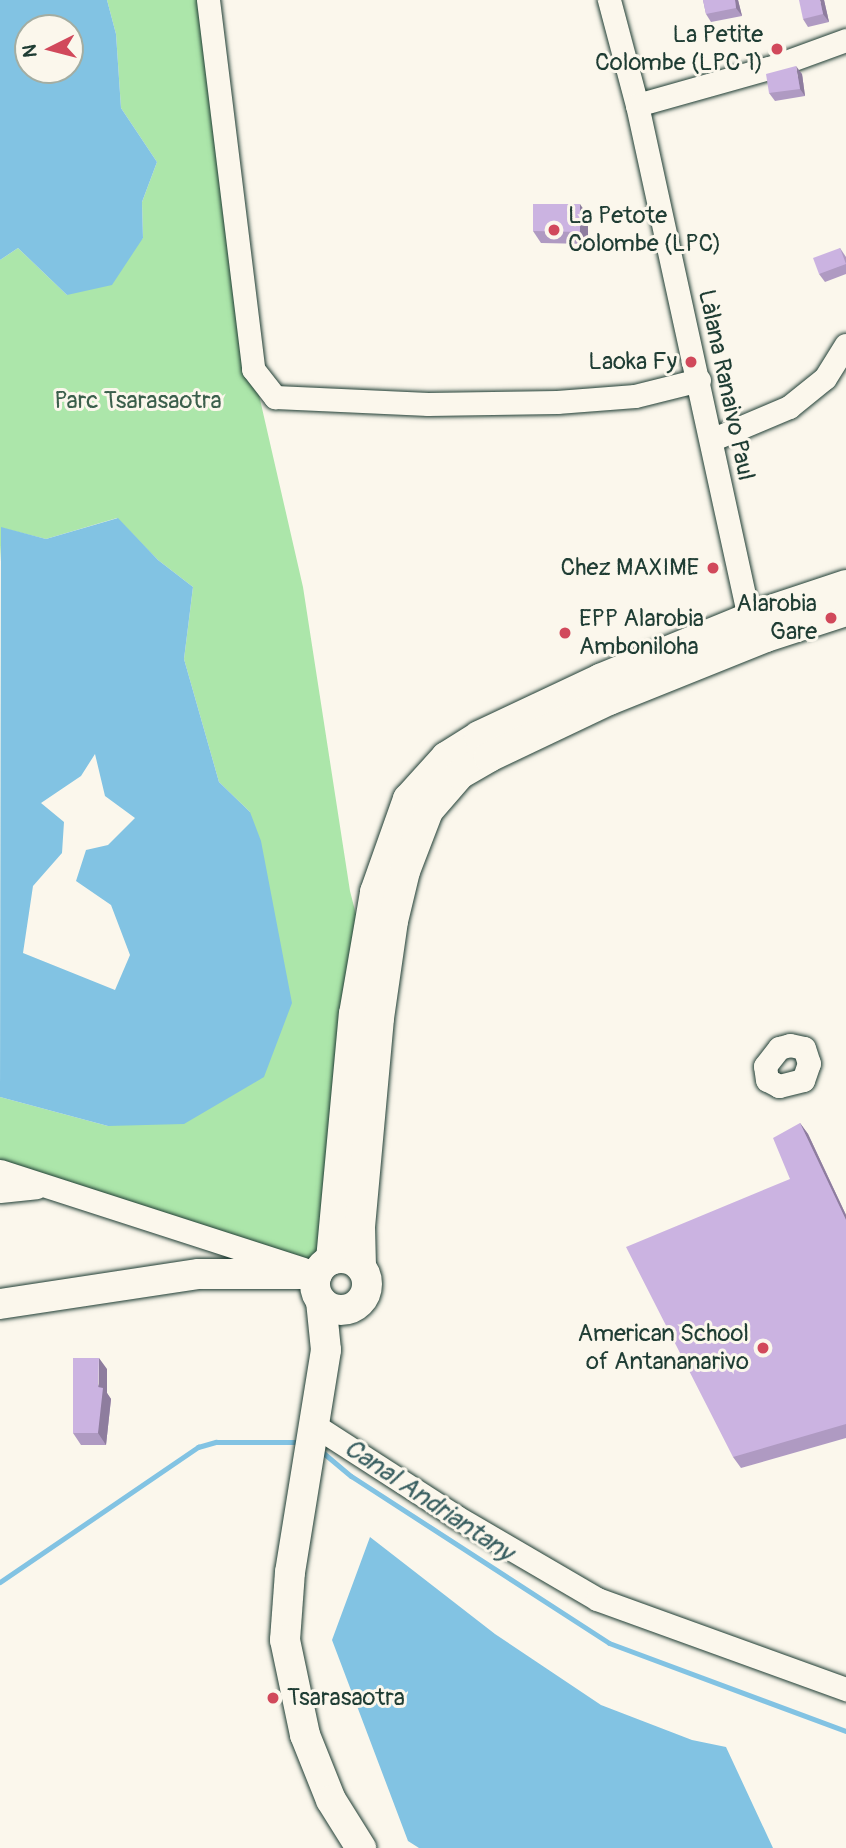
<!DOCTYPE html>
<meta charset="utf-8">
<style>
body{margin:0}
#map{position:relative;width:846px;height:1848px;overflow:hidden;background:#fbf7ec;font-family:Pangolin,sans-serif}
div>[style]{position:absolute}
.green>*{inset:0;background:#ace6aa}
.water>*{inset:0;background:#82c3e3}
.stream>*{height:5px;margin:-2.5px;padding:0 2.5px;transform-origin:2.5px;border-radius:2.5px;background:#82c3e3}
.roads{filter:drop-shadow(0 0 2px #1f3d34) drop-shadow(0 0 2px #1f3d34)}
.minor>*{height:23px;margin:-11.5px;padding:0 11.5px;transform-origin:11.5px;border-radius:11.5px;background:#fbf7ec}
.major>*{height:30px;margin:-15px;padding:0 15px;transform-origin:15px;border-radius:15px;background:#fbf7ec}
.major>.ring{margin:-15px;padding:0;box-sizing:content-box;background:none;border:30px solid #fbf7ec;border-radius:50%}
.wall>*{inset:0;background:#af9ac2}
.shaded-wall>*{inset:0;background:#8e7d9e}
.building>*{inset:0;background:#cbb3e1}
.dots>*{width:19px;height:19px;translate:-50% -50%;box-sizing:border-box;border:4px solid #fbf7ec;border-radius:50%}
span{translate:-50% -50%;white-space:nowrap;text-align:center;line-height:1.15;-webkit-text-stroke:6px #fbf7ec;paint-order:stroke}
.poi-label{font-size:24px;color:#1f3d34}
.right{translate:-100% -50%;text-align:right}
.left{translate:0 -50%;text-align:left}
.street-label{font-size:24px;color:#1f3d34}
.park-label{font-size:24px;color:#3b5f4c}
.water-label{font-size:26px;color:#385e60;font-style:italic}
.north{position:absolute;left:14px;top:14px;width:70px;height:70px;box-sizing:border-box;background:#fbf7ec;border:2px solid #a3ada2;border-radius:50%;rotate:264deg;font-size:19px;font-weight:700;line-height:28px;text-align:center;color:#1f3d34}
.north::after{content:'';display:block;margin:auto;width:24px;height:32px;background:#d1495b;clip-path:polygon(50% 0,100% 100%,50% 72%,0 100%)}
</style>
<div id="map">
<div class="green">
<i style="clip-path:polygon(107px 0,207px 0,253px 369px,303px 587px,350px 891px,363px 942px,328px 1250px,314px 1264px,0 1171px,0 1097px,108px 1126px,250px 812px,219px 782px,184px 659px,193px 587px,158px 560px,117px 518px,46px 539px,2px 528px,0 562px,0 260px,18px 248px,67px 295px,143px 238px,142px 202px,157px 162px,121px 108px,116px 34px)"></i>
</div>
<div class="water">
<i style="clip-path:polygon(evenodd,0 0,107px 0,116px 34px,121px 108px,157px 162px,142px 202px,143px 238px,112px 285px,67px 295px,18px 248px,0 260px,0 0,70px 28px,70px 70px,28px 70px,28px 28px,70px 28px)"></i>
<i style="clip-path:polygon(evenodd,118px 518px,158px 560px,193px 587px,184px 659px,219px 782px,250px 812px,261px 841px,292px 1003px,264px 1077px,184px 1124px,108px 1126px,0 1097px,1px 527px,46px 539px,118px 518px,95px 754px,105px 796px,135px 818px,108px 845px,86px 850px,76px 881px,111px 905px,130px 955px,115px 990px,23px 953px,33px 886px,62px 853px,64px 822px,41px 803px,81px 776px,95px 754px)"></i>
<i style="clip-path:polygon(370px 1537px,495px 1634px,601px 1705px,692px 1740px,726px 1747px,773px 1848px,419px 1848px,408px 1841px,332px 1640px)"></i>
</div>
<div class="stream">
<i style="left:321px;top:1451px;width:39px;rotate:40deg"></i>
<i style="left:351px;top:1476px;width:307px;rotate:32.9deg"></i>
<i style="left:609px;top:1643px;width:253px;rotate:20.4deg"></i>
<i style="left:0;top:1582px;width:240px;rotate:-34.3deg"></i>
<i style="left:198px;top:1447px;width:19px;rotate:-16deg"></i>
<i style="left:216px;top:1442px;width:84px"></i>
</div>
<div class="roads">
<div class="minor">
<i style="left:208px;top:0;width:372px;rotate:83deg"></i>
<i style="left:253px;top:369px;width:36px;rotate:52deg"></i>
<i style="left:275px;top:397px;width:153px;rotate:2.6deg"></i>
<i style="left:428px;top:404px;width:129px;rotate:-0.9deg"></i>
<i style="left:557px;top:402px;width:78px;rotate:-4.4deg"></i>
<i style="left:635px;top:396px;width:66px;rotate:-14deg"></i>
<i style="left:609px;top:0;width:109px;rotate:75.1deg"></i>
<i style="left:637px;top:105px;width:525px;rotate:77.68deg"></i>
<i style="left:637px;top:105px;width:137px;rotate:-15.7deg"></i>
<i style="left:769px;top:68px;width:82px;rotate:-20deg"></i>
<i style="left:711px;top:440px;width:85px;rotate:-22.9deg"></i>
<i style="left:789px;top:407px;width:46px;rotate:-38.9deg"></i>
<i style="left:825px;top:378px;width:39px;rotate:-58deg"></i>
<i style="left:790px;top:1045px;width:14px;rotate:12deg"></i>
<i style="left:804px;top:1048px;width:16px;rotate:72deg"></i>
<i style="left:809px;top:1063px;width:18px;rotate:109deg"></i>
<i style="left:803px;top:1080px;width:25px;rotate:166deg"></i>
<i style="left:779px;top:1086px;width:13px;rotate:-153deg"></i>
<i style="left:767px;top:1080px;width:14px;rotate:-98deg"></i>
<i style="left:765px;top:1066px;width:23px;rotate:-52deg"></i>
<i style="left:779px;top:1048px;width:11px;rotate:-15deg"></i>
<i style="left:0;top:1171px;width:318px;rotate:17.9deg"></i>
<i style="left:0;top:1191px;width:36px;rotate:-6deg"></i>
<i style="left:314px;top:1425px;width:168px;rotate:32.8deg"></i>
<i style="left:455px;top:1516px;width:164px;rotate:30.3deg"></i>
<i style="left:597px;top:1599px;width:265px;rotate:19.9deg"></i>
</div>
<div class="major">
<i class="ring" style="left:315px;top:1258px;width:22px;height:22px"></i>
<i style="left:331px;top:1260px;width:247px;rotate:-84.7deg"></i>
<i style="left:354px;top:1014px;width:124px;rotate:-80.2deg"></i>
<i style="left:375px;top:892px;width:99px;rotate:-70.5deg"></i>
<i style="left:408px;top:799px;width:57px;rotate:-47.9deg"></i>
<i style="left:446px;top:757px;width:39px;rotate:-32deg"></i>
<i style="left:479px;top:736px;width:134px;rotate:-25.2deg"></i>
<i style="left:600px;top:679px;width:169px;rotate:-22.3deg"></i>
<i style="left:756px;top:615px;width:95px;rotate:-18.4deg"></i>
<i style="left:361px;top:1267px;width:40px;rotate:-91.4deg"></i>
<i style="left:360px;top:1227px;width:210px;rotate:-84.8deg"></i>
<i style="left:379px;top:1018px;width:98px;rotate:-81.8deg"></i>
<i style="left:393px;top:921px;width:51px;rotate:-76.5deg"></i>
<i style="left:405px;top:871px;width:64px;rotate:-69deg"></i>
<i style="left:428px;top:811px;width:49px;rotate:-49.1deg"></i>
<i style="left:460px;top:774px;width:34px;rotate:-30deg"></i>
<i style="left:489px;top:757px;width:133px;rotate:-25.4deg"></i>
<i style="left:609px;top:700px;width:169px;rotate:-21.9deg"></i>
<i style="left:766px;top:637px;width:84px;rotate:-18deg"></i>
<i style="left:321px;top:1301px;width:49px;rotate:84.2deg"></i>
<i style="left:326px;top:1350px;width:225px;rotate:99.2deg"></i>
<i style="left:290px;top:1572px;width:68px;rotate:94.2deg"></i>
<i style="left:285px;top:1640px;width:97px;rotate:78.1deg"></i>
<i style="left:305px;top:1735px;width:70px;rotate:68.2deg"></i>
<i style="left:331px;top:1800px;width:57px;rotate:58deg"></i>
<i style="left:0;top:1304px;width:201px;rotate:-8.6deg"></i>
<i style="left:199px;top:1274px;width:118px"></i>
</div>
</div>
<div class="wall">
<i style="clip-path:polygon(703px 0,738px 0,742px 16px,711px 22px,706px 14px)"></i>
<i style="clip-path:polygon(824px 0,829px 22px,808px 27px,803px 19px)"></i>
<i style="clip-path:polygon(802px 74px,805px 96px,775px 101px,769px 93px)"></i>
<i style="clip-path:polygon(588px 216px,588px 244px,541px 243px,533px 231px)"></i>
<i style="clip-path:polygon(840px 248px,846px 257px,846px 274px,825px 282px,819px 274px)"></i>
<i style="clip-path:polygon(800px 1123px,808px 1134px,846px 1215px,846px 1438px,741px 1468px,733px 1457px,790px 1179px)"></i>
<i style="clip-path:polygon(107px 1369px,107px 1393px,111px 1399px,106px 1445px,81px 1445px,73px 1433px)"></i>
</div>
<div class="shaded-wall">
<i style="clip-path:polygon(735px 0,738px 0,742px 16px,736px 8px)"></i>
<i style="clip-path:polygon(820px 0,824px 0,829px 22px,823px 14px)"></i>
<i style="clip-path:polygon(796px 66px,802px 74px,805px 96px,800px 89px)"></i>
<i style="clip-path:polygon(580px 204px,588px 216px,588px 244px,580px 232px)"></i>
<i style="clip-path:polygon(800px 1123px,808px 1134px,846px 1215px,846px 1220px)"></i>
<i style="clip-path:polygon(99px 1358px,107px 1369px,107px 1393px,111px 1399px,106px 1445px,98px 1433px)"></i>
</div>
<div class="building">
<i style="clip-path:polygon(703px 0,735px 0,736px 8px,706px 14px)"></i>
<i style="clip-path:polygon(799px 0,820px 0,823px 14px,803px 19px)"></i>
<i style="clip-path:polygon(796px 66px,800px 89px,769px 93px,766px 74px)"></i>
<i style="clip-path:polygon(533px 204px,580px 204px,580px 232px,533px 231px)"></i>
<i style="clip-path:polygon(840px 248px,846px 264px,819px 274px,813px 258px)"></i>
<i style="clip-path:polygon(800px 1123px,846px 1220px,846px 1424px,733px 1457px,626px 1247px,790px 1179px,773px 1138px)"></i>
<i style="clip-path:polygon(73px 1358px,99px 1358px,98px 1387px,103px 1388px,98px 1433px,73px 1433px)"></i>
</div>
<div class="dots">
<i style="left:777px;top:49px;background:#d1495b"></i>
<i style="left:554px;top:230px;background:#d1495b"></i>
<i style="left:691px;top:362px;background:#d1495b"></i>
<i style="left:713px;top:568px;background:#d1495b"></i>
<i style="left:831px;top:618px;background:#d1495b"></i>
<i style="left:565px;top:633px;background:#d1495b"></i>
<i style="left:763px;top:1348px;background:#d1495b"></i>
<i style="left:273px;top:1698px;background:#d1495b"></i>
</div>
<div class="poi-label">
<span class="right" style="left:763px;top:49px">La Petite<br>Colombe (LPC 1)</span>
<span class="left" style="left:568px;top:230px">La Petote<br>Colombe (LPC)</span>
<span class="right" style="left:677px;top:362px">Laoka Fy</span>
<span class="right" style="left:699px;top:568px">Chez MAXIME</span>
<span class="right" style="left:817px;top:618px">Alarobia<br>Gare</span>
<span class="left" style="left:579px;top:633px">EPP Alarobia<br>Amboniloha</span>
<span class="right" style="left:749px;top:1348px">American School<br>of Antananarivo</span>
<span class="left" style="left:287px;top:1698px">Tsarasaotra</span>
</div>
<div class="street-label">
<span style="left:726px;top:385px;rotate:78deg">Làlana Ranaivo Paul</span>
</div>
<div class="park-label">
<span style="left:138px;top:401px">Parc Tsarasaotra</span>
</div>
<div class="water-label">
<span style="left:428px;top:1501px;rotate:34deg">Canal Andriantany</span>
</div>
<div class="north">N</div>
</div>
